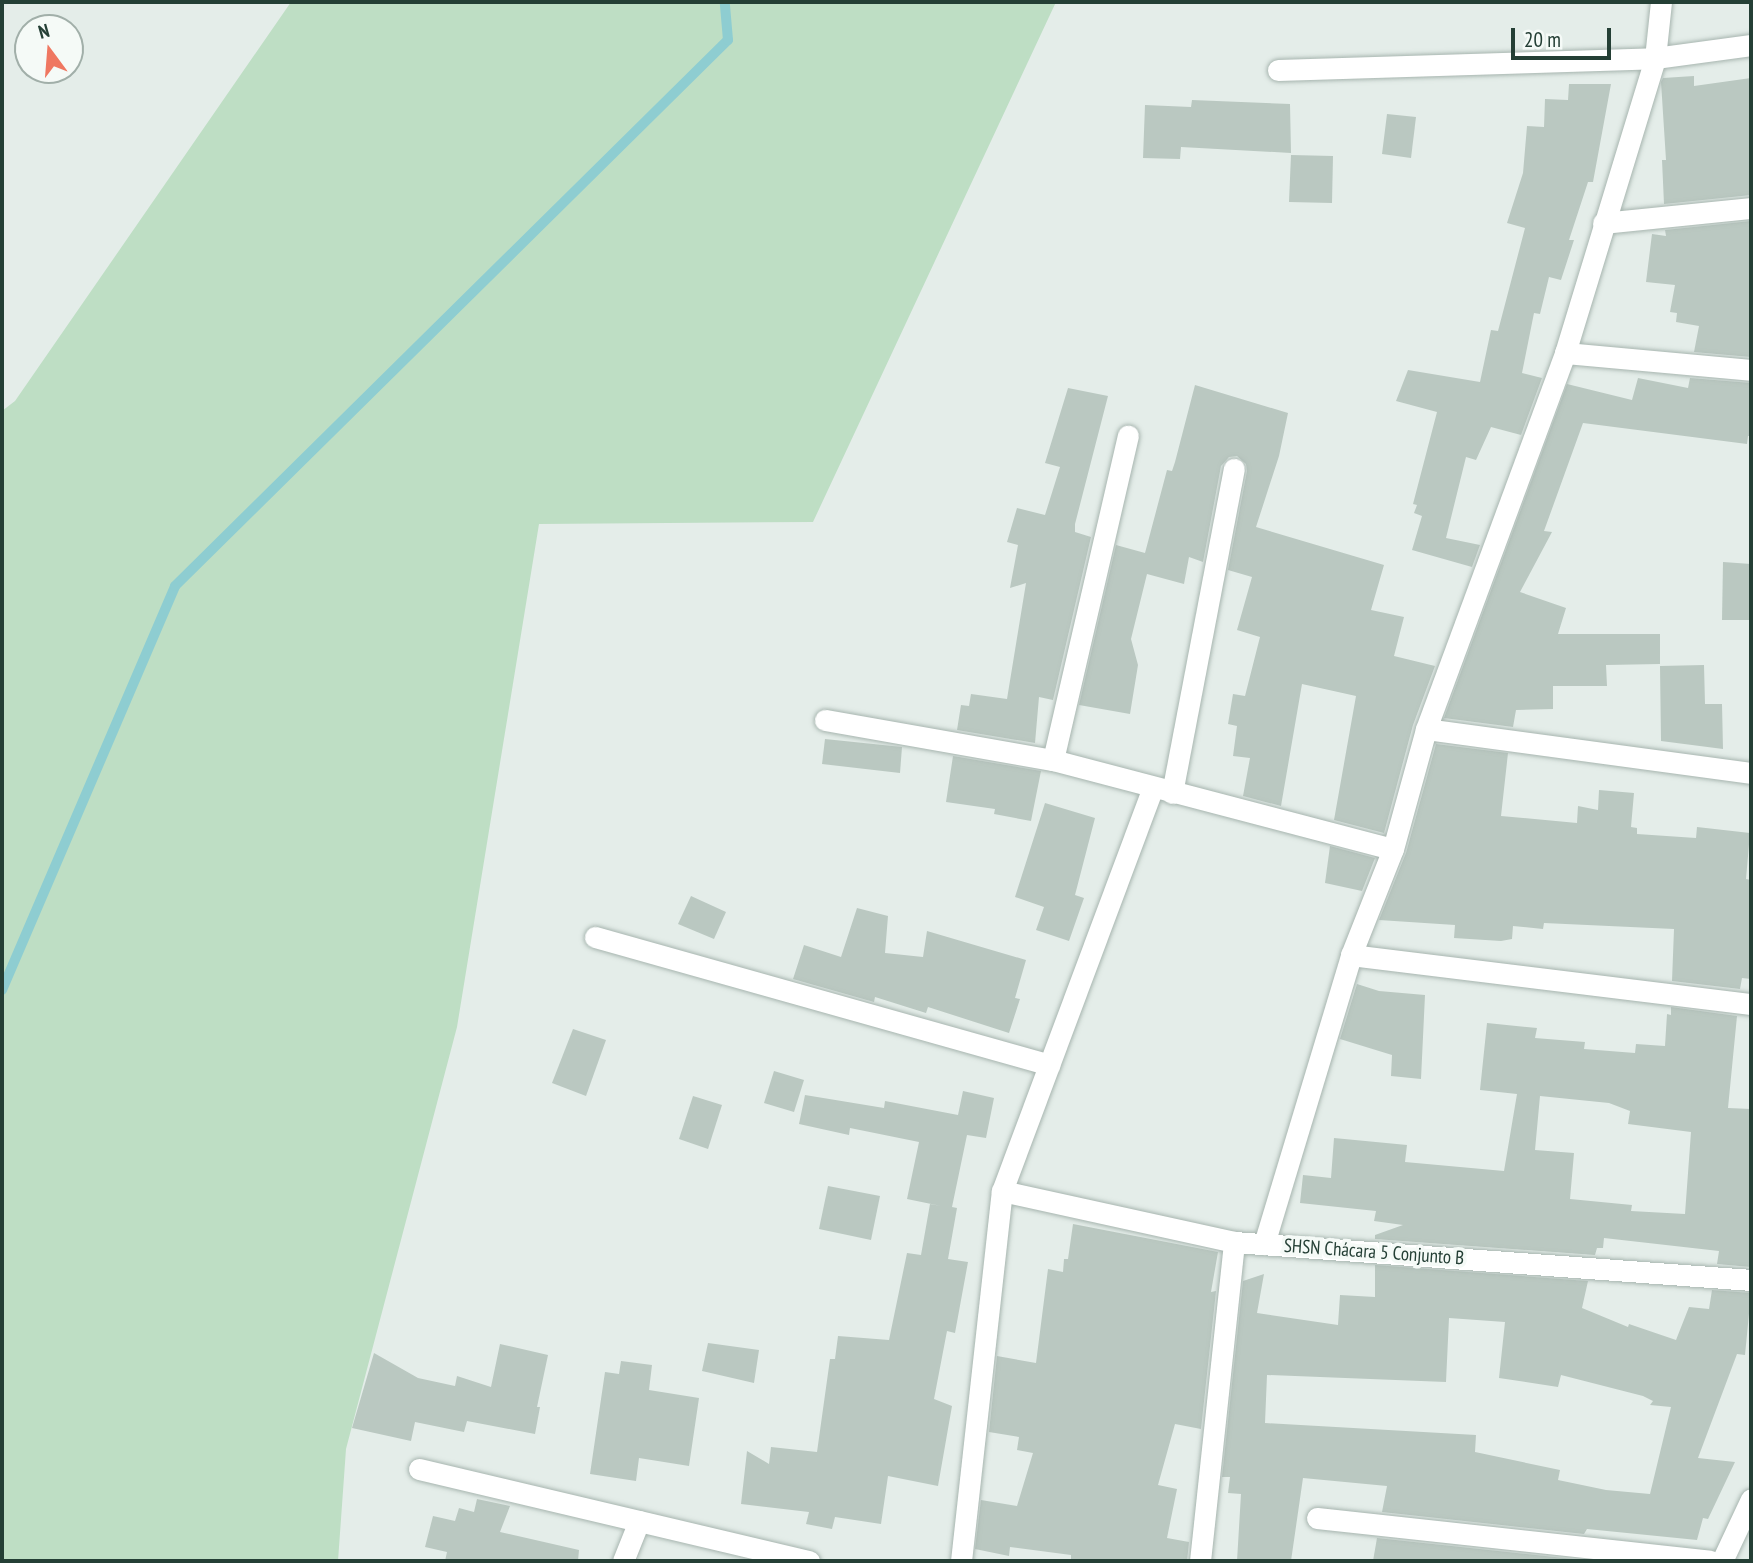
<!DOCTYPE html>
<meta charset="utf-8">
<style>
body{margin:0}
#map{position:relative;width:1753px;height:1563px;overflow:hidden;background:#e4ede9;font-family:"PT Sans Narrow",sans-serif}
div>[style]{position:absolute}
.green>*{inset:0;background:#bedec4}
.stream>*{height:10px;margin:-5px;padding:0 5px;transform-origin:5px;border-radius:5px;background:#8ecdd1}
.building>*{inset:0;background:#bac8c1}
.roads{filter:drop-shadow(0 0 2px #a7b5af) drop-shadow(0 0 2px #a7b5af)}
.minor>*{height:21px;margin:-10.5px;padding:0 10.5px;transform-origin:10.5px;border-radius:10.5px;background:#fff}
span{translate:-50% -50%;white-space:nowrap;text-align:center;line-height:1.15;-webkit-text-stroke:7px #f5faf7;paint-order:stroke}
.street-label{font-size:19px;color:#243f35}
.frame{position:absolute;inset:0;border:4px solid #243f35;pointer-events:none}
.north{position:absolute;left:14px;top:14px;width:70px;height:70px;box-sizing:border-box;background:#f5faf7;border:2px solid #a1afa9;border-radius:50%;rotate:344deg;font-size:19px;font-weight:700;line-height:28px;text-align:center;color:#243f35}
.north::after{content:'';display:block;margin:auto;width:24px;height:32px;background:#ef7761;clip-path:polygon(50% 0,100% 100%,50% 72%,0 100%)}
.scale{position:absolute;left:1511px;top:28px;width:100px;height:32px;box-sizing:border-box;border:4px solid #243f35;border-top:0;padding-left:9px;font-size:21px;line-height:24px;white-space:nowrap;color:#243f35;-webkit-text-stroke:5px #f5faf7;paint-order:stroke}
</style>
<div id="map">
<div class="green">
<i style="clip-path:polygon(291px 2px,1056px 2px,813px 522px,539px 524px,457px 1027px,346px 1449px,338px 1561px,2px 1561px,2px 411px,15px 401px)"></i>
</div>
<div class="stream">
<i style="left:2px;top:990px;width:439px;rotate:-66.8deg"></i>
<i style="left:175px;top:586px;width:777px;rotate:-44.64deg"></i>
<i style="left:728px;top:40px;width:38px;rotate:-95deg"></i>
</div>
<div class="building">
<i style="clip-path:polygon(1694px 76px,1694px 86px,1751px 78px,1751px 195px,1664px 204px,1662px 160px,1666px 160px,1661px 82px,1663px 78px)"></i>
<i style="clip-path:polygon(1569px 84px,1611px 84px,1593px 182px,1588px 182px,1569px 240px,1574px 240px,1561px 280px,1549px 277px,1540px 314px,1534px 313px,1522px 373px,1542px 378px,1521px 435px,1491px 427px,1476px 460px,1466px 457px,1446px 538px,1480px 545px,1472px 567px,1412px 550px,1422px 516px,1414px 513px,1417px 505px,1413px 504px,1437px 412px,1396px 401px,1408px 370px,1480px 382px,1491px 330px,1498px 331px,1525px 228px,1507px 223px,1523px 173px,1527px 126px,1544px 127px,1545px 99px,1568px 100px)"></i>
<i style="clip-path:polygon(1192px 100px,1290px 104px,1291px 153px,1181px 147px,1180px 159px,1143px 158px,1145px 105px,1191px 107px)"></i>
<i style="clip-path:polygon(1387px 114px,1416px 117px,1411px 158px,1382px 154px)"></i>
<i style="clip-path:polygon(1291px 155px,1333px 156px,1332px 203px,1289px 202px)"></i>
<i style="clip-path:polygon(1751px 221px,1751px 357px,1694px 352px,1699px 326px,1676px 322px,1677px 313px,1670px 312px,1675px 285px,1646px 282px,1652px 234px,1666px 236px,1665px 230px)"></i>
<i style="clip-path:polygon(1638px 378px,1688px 388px,1690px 378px,1751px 383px,1751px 436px,1748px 436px,1747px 444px,1583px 423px,1544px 531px,1552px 532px,1520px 592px,1566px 608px,1558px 634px,1660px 634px,1660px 664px,1606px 665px,1607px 686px,1553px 686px,1553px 709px,1516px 710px,1513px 727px,1444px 718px,1567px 384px,1632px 400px)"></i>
<i style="clip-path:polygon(1195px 385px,1288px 413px,1279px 456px,1256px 527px,1384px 565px,1371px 610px,1404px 617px,1394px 656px,1435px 666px,1413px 725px,1384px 833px,1334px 820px,1356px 696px,1302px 684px,1281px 806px,1243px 796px,1250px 758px,1233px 756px,1237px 726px,1228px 724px,1233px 694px,1245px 696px,1260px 637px,1237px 630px,1252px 577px,1228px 570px,1247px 471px,1246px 464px,1237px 456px,1229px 457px,1221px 466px,1203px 562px,1189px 557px,1184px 584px,1147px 574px,1131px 639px,1138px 665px,1130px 714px,1079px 705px,1116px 545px,1145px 553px,1167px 470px,1172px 471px,1175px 462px)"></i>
<i style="clip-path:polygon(1068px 388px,1108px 396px,1075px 524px,1075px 532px,1091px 537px,1053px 700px,1039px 697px,1035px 743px,957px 730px,961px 705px,969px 706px,971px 694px,1007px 699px,1026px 583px,1010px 588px,1018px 545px,1007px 542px,1017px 508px,1045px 515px,1060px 467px,1045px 463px)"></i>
<i style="clip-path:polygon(1723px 562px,1751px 564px,1749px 620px,1722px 620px)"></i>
<i style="clip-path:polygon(1704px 665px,1705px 704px,1722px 704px,1723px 749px,1661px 741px,1660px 666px)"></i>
<i style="clip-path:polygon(825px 739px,902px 747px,900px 773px,822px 764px)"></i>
<i style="clip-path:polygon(1436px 744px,1508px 753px,1501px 816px,1577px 823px,1578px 806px,1598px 810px,1599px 790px,1634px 793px,1631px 827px,1637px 828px,1637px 834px,1696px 838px,1697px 827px,1750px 833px,1746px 879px,1751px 880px,1751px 979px,1742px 978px,1740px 989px,1672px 981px,1674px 929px,1544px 923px,1543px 929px,1513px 926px,1512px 939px,1501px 941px,1454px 938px,1455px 925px,1379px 920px,1406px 853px)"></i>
<i style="clip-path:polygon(953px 756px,1041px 771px,1031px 821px,994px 814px,995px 809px,946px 802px)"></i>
<i style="clip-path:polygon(1045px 803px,1095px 818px,1075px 895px,1084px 898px,1069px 941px,1036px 930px,1044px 907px,1015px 897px)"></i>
<i style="clip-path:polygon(1330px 846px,1375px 858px,1362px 891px,1325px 883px)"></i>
<i style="clip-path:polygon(691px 896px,726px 912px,714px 939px,678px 924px)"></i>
<i style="clip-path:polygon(857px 908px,888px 916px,885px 953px,923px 957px,927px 931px,1026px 960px,1015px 998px,1020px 999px,1009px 1033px,928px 1007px,926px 1013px,875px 997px,874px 1002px,793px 979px,804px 945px,841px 957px)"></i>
<i style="clip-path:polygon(1357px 984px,1379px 991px,1425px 995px,1421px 1079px,1391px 1076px,1392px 1055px,1340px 1039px)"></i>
<i style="clip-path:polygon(evenodd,1671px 1007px,1737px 1016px,1728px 1108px,1751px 1109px,1751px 1267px,1717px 1264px,1719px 1251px,1604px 1238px,1603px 1248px,1597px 1248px,1595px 1255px,1375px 1239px,1375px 1235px,1403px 1225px,1374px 1221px,1376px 1211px,1300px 1203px,1303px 1175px,1331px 1178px,1334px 1138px,1407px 1145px,1405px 1162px,1504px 1171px,1517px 1094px,1480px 1090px,1487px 1023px,1537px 1028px,1535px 1038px,1585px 1042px,1584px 1049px,1635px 1053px,1636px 1044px,1665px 1046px,1667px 1014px,1671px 1015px,1671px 1007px,1540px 1096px,1609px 1103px,1630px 1111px,1628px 1124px,1691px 1132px,1685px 1214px,1631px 1211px,1632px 1205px,1570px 1199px,1574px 1153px,1535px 1150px,1540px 1096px)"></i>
<i style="clip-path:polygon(573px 1029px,606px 1040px,586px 1096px,552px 1083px)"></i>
<i style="clip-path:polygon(774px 1071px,804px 1080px,794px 1112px,764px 1103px)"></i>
<i style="clip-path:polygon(963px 1091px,994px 1098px,986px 1138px,967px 1135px,952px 1207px,957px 1208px,948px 1259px,968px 1262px,955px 1333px,947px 1331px,934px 1399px,952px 1406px,938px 1486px,888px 1476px,881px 1524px,835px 1517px,832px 1529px,806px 1524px,809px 1512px,741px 1504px,747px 1451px,769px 1464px,771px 1447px,817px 1452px,830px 1359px,835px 1359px,838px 1336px,889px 1340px,907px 1253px,921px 1255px,930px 1204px,941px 1206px,907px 1199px,919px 1142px,850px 1128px,849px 1135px,799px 1124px,805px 1095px,884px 1108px,885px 1101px,958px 1115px)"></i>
<i style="clip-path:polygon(693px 1096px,722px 1105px,708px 1149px,679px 1139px)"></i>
<i style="clip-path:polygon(828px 1186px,880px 1196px,871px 1240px,819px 1229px)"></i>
<i style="clip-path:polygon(1073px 1224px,1218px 1252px,1211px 1292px,1216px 1291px,1201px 1429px,1175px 1424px,1158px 1485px,1177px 1489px,1167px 1538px,1189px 1542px,1187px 1561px,1071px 1561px,1071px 1555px,1010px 1547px,1009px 1556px,975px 1549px,981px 1500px,1017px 1506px,1033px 1453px,1017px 1450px,1019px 1437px,989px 1432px,997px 1356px,1036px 1363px,1048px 1269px,1063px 1272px,1064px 1259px,1068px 1259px)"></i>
<i style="clip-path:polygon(evenodd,1375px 1265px,1588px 1281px,1582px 1308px,1628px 1327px,1629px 1324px,1676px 1340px,1689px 1307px,1709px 1309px,1712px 1290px,1751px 1293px,1745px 1355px,1737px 1354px,1698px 1458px,1735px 1462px,1708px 1519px,1703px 1518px,1697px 1540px,1587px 1529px,1584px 1534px,1382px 1512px,1387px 1486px,1303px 1478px,1291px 1561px,1237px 1561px,1241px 1494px,1228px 1493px,1230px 1477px,1222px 1477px,1243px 1281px,1264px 1274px,1257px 1313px,1338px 1325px,1340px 1295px,1375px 1297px,1375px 1265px,1449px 1318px,1505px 1322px,1499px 1378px,1558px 1387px,1561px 1375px,1643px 1396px,1653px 1401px,1650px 1405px,1671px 1407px,1650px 1494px,1606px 1490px,1558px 1480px,1560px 1470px,1475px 1452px,1476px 1435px,1265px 1423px,1267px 1375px,1446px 1382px,1449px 1318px)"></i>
<i style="clip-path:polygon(708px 1343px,759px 1350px,754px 1383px,702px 1371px)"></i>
<i style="clip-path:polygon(500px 1344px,548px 1355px,537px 1407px,540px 1407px,535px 1434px,467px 1421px,464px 1432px,415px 1422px,411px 1441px,352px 1428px,374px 1353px,418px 1378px,455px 1386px,457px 1376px,491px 1387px)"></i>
<i style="clip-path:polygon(621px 1361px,652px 1365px,649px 1390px,699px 1398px,689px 1466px,639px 1458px,636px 1481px,590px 1474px,605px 1372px,619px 1374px)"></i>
<i style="clip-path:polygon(477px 1499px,510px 1506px,500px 1532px,579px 1550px,578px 1561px,445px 1561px,447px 1552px,425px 1547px,433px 1516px,455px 1521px,459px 1508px,474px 1512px)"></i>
<i style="clip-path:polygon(1377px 1538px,1583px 1560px,1583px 1561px,1373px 1561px)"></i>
</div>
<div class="roads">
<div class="minor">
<i style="left:1278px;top:70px;width:377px;rotate:-1.8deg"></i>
<i style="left:1655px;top:58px;width:97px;rotate:-7.7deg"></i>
<i style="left:1603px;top:223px;width:149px;rotate:-5.8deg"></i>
<i style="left:1565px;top:353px;width:187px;rotate:5.2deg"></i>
<i style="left:825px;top:720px;width:231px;rotate:10deg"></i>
<i style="left:1053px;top:760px;width:351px;rotate:14.7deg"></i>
<i style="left:1426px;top:729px;width:328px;rotate:7.7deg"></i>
<i style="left:1053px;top:760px;width:333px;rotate:-77deg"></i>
<i style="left:1172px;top:793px;width:330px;rotate:-79.2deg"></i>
<i style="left:595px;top:937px;width:472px;rotate:15.7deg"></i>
<i style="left:1351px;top:955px;width:403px;rotate:7deg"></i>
<i style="left:1002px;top:1191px;width:238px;rotate:12.4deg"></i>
<i style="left:1234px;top:1242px;width:518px;rotate:4.2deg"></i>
<i style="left:1264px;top:1244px;width:302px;rotate:-73.2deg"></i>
<i style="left:1351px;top:955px;width:114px;rotate:-68.4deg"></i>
<i style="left:1393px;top:849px;width:124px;rotate:-74.6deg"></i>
<i style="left:1426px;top:729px;width:401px;rotate:-69.7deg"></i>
<i style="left:1565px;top:353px;width:308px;rotate:-73deg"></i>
<i style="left:1655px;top:58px;width:56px;rotate:-83.9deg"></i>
<i style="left:419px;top:1469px;width:401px;rotate:13.3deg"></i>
<i style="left:1317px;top:1518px;width:395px;rotate:6.2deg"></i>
<i style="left:623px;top:1561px;width:43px;rotate:-68.2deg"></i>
<i style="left:961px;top:1561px;width:372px;rotate:-83.7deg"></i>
<i style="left:1002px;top:1191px;width:430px;rotate:-69.5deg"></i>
<i style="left:1200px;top:1561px;width:321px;rotate:-83.9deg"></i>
<i style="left:1722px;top:1561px;width:68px;rotate:-64.9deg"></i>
</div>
</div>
<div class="street-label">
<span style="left:1374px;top:1252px;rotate:4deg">SHSN Chácara 5 Conjunto B</span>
</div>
<div class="frame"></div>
<div class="north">N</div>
<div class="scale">20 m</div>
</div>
